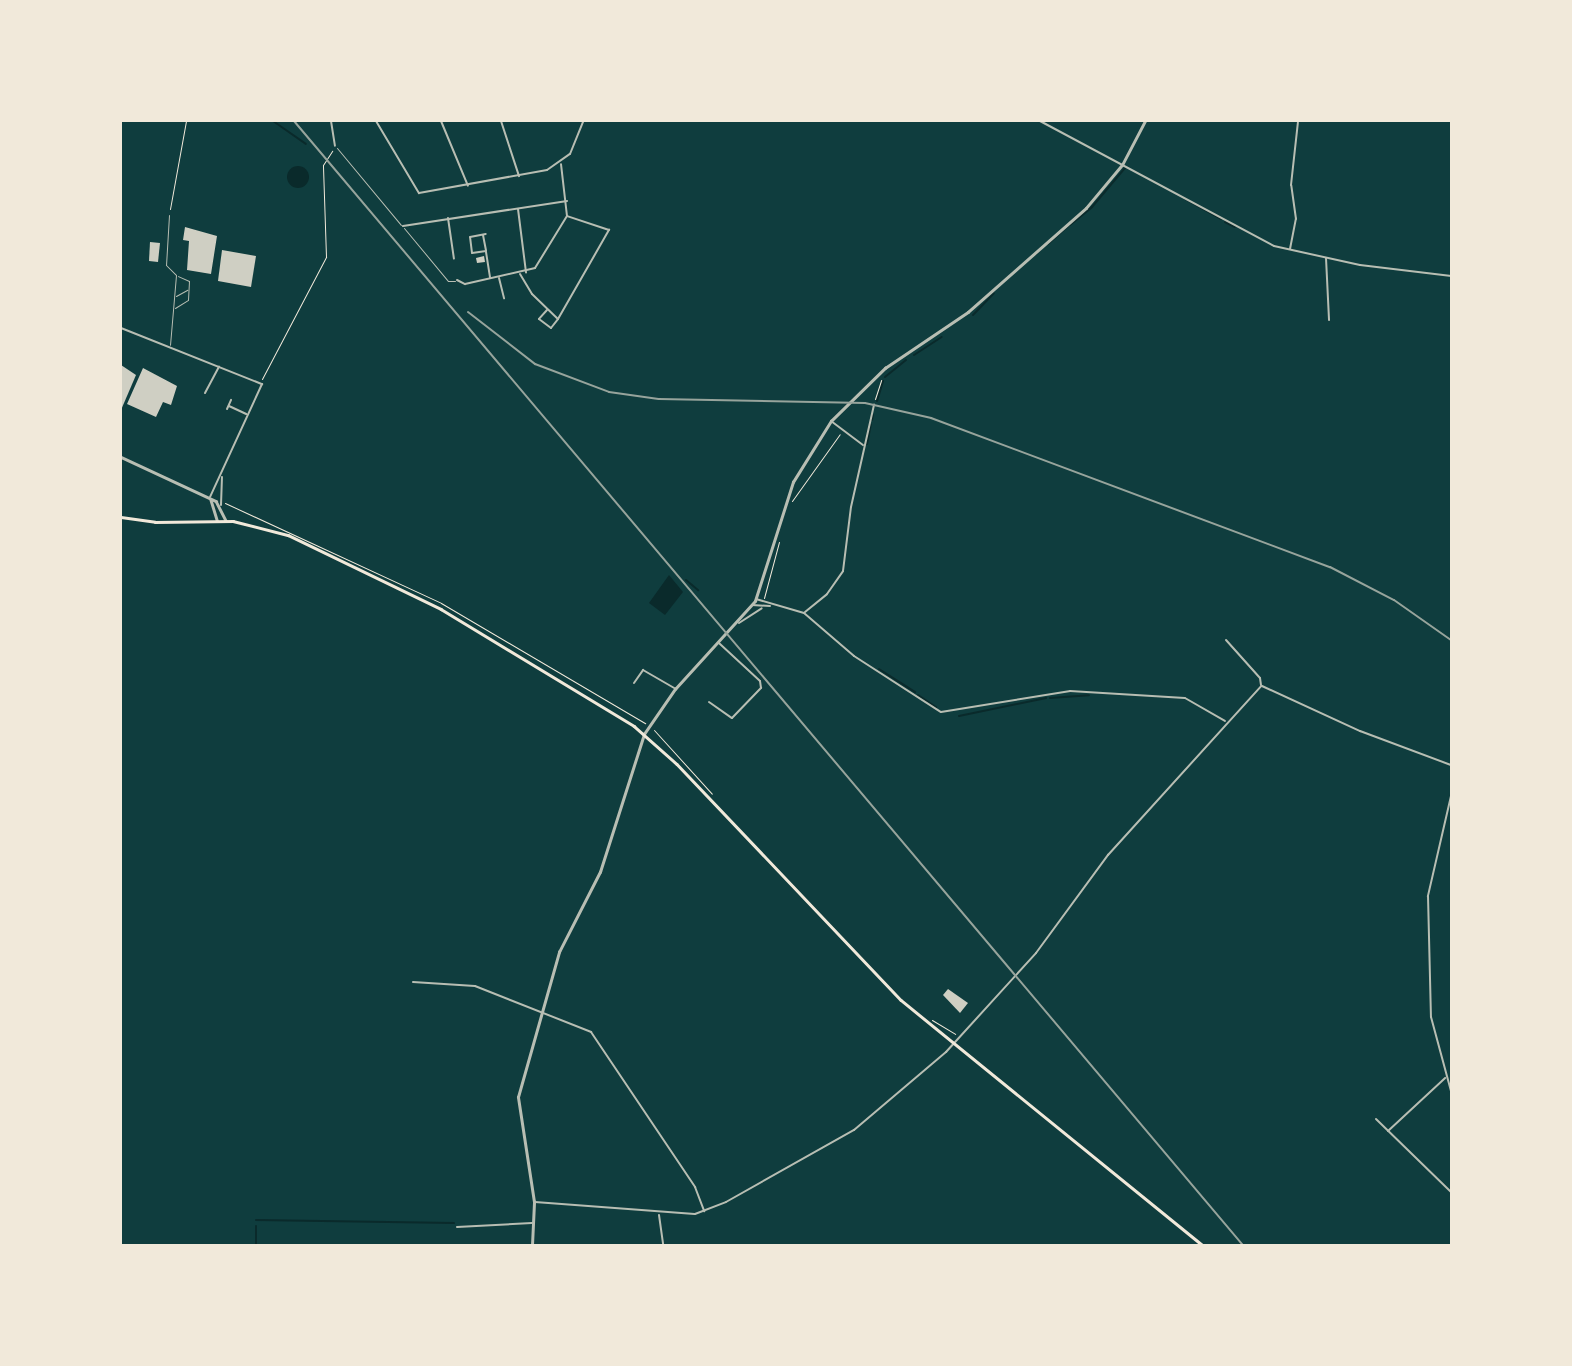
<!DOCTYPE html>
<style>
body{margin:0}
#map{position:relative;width:1572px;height:1366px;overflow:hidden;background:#0f3d3e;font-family:"Work Sans",sans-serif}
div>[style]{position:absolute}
.water>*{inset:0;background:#0a2a2b}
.round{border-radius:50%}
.stream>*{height:2px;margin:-1px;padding:0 1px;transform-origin:1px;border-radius:1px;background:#0a2a2b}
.building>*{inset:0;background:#cfcfc3}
.path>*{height:1px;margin:-0.5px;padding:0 0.5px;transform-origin:0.5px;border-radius:0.5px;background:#f1e9da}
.service>*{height:1px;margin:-0.5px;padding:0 0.5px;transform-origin:0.5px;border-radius:0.5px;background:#b8beb3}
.minor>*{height:2px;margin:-1px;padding:0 1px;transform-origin:1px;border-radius:1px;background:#b8beb3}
.tertiary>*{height:2.5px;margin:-1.25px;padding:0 1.25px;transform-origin:1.25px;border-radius:1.25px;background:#b8beb3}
.secondary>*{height:2.5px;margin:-1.25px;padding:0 1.25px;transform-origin:1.25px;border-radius:1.25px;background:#f1e9da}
.rail>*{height:2px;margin:-1px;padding:0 1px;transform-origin:1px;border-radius:1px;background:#97a49c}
span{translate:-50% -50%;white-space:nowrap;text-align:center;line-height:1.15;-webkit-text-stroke:5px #f1e9da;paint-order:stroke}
.frame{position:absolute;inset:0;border:122px solid #f1e9da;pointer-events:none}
</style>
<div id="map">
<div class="water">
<i class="round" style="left:287px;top:166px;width:22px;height:22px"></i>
<i style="clip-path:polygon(669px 575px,683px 592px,665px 615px,649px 603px)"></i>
</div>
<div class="stream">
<i style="left:273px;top:121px;width:40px;rotate:34.9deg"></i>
<i style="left:1185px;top:199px;width:41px;rotate:29.1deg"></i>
<i style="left:1225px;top:222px;width:11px;rotate:27deg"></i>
<i style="left:1070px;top:225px;width:28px;rotate:-39deg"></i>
<i style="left:1092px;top:207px;width:51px;rotate:-49.8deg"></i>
<i style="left:1048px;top:244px;width:27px;rotate:-42deg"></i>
<i style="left:1036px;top:254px;width:7px;rotate:-45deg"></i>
<i style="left:973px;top:315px;width:30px;rotate:-46deg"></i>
<i style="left:914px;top:355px;width:33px;rotate:-33deg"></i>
<i style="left:885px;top:377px;width:27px;rotate:-39deg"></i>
<i style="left:877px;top:401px;width:21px;rotate:-73deg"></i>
<i style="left:872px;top:420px;width:5px;rotate:-79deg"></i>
<i style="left:867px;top:444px;width:20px;rotate:-79deg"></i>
<i style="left:686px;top:580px;width:16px;rotate:40deg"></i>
<i style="left:879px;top:669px;width:43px;rotate:32.6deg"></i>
<i style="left:918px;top:695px;width:22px;rotate:34deg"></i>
<i style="left:1050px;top:698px;width:39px;rotate:-4deg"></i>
<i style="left:959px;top:716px;width:89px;rotate:-11.7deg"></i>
<i style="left:256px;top:1220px;width:198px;rotate:0.9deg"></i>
<i style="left:256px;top:1226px;width:19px;rotate:90deg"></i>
</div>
<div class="building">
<i style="clip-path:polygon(185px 227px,217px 236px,211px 274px,187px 270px,189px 241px,183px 240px)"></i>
<i style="clip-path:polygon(150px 242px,160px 243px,158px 262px,149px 261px)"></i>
<i style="clip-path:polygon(222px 250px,256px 256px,251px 287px,218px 281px)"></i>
<i style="clip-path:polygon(484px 256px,485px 262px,477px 263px,476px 258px)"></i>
<i style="clip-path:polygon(121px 365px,136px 375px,121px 410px)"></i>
<i style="clip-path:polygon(143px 368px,177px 386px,171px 405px,163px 402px,156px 417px,127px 404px)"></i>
<i style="clip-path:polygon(948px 989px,968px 1003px,960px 1013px,943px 995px)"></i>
</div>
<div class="path">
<i style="left:170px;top:209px;width:89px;rotate:-79.7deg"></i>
<i style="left:262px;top:379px;width:138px;rotate:-62.3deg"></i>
<i style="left:326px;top:257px;width:92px;rotate:-91.9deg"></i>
<i style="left:323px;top:165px;width:17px;rotate:-57deg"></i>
<i style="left:875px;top:399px;width:20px;rotate:-72deg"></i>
<i style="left:792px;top:501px;width:82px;rotate:-54.4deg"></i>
<i style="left:225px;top:503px;width:238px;rotate:24.8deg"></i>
<i style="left:441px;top:603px;width:237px;rotate:30.5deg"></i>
<i style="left:764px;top:598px;width:58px;rotate:-75deg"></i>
<i style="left:654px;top:730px;width:86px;rotate:47.8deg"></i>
<i style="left:932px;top:1020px;width:27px;rotate:31deg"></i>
</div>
<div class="service">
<i style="left:337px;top:148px;width:100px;rotate:50.3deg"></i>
<i style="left:169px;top:215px;width:50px;rotate:93.4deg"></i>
<i style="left:166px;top:265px;width:14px;rotate:45deg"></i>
<i style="left:176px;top:275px;width:70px;rotate:94.9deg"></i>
<i style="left:404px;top:228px;width:69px;rotate:50.3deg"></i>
<i style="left:448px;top:281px;width:7px"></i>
<i style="left:176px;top:296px;width:13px;rotate:-29deg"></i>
<i style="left:175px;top:308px;width:15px;rotate:-32deg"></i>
<i style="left:188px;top:300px;width:19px;rotate:-87deg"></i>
<i style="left:189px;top:281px;width:12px;rotate:-156deg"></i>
</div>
<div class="minor">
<i style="left:331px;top:121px;width:25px;rotate:81deg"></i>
<i style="left:376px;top:121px;width:84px;rotate:59.2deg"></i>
<i style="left:419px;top:193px;width:130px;rotate:-10.2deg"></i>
<i style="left:547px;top:170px;width:28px;rotate:-35deg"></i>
<i style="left:570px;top:154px;width:35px;rotate:-68deg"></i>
<i style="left:441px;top:121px;width:70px;rotate:67.4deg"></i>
<i style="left:501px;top:121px;width:58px;rotate:71.9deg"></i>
<i style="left:1040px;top:121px;width:265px;rotate:28.1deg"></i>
<i style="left:1274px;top:246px;width:88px;rotate:12.5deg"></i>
<i style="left:1360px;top:265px;width:92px;rotate:6.9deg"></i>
<i style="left:518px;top:209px;width:64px;rotate:82.8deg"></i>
<i style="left:448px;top:218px;width:41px;rotate:81.7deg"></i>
<i style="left:403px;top:226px;width:166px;rotate:-8.7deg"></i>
<i style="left:483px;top:235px;width:16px;rotate:79deg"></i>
<i style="left:486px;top:251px;width:14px;rotate:172deg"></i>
<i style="left:472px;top:253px;width:16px;rotate:-97deg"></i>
<i style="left:470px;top:237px;width:16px;rotate:-11deg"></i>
<i style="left:1290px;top:249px;width:31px;rotate:-79deg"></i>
<i style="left:1296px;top:219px;width:34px;rotate:-98deg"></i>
<i style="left:1291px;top:185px;width:63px;rotate:-83.7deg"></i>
<i style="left:486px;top:252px;width:26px;rotate:81deg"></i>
<i style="left:1326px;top:258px;width:62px;rotate:87.2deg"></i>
<i style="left:520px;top:274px;width:23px;rotate:59deg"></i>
<i style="left:532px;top:294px;width:36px;rotate:44deg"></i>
<i style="left:558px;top:319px;width:103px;rotate:-60.2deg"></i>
<i style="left:609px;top:230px;width:44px;rotate:-161.6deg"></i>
<i style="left:499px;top:278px;width:21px;rotate:76deg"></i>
<i style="left:457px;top:280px;width:9px;rotate:27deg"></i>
<i style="left:465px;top:284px;width:72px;rotate:-12.9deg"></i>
<i style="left:535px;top:268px;width:61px;rotate:-58.4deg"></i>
<i style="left:567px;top:216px;width:52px;rotate:-96.6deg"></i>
<i style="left:547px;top:310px;width:12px;rotate:132deg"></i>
<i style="left:539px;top:319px;width:15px;rotate:37deg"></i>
<i style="left:551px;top:328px;width:11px;rotate:-52deg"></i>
<i style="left:121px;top:328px;width:152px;rotate:21.7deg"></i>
<i style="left:262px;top:384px;width:124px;rotate:114.7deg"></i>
<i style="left:205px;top:393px;width:30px;rotate:-62deg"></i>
<i style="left:229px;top:406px;width:19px;rotate:25deg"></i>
<i style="left:227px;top:409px;width:10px;rotate:-66deg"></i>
<i style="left:831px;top:421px;width:40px;rotate:37deg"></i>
<i style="left:221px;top:505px;width:28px;rotate:-88deg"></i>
<i style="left:756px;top:599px;width:50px;rotate:16.3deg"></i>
<i style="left:804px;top:613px;width:66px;rotate:40.7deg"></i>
<i style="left:854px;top:656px;width:103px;rotate:32.8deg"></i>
<i style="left:941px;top:712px;width:131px;rotate:-9.2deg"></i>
<i style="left:1070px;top:691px;width:115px;rotate:3.5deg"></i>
<i style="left:1185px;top:698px;width:46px;rotate:29.9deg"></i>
<i style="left:752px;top:605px;width:18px;rotate:3deg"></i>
<i style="left:805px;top:612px;width:28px;rotate:-39deg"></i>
<i style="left:827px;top:594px;width:28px;rotate:-55deg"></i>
<i style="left:843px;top:571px;width:64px;rotate:-82.9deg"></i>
<i style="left:851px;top:507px;width:105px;rotate:-77.3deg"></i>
<i style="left:739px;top:623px;width:27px;rotate:-33deg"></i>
<i style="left:1226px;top:640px;width:51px;rotate:48.2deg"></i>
<i style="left:1260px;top:678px;width:7px;rotate:82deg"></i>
<i style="left:634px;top:683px;width:16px;rotate:-55deg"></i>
<i style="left:643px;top:670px;width:36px;rotate:30deg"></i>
<i style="left:1262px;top:686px;width:108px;rotate:24.7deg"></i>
<i style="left:1360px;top:731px;width:97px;rotate:20.5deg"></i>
<i style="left:709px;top:702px;width:28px;rotate:35deg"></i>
<i style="left:732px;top:718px;width:42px;rotate:-46deg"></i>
<i style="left:761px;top:688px;width:7px;rotate:-98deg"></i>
<i style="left:760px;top:681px;width:56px;rotate:-137.2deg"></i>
<i style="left:1451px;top:796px;width:103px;rotate:103deg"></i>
<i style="left:1428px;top:896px;width:121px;rotate:88.6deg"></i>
<i style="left:1431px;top:1017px;width:77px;rotate:74.9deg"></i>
<i style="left:413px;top:982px;width:62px;rotate:3.7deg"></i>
<i style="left:475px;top:986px;width:125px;rotate:21.6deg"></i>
<i style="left:591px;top:1032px;width:187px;rotate:56.1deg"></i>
<i style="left:695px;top:1187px;width:26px;rotate:69deg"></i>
<i style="left:1376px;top:1119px;width:105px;rotate:44.2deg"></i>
<i style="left:1388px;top:1131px;width:78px;rotate:-42.9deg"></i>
<i style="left:535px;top:1202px;width:160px;rotate:4.3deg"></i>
<i style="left:695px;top:1214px;width:33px;rotate:-21deg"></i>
<i style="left:726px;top:1202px;width:147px;rotate:-29.4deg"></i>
<i style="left:854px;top:1130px;width:121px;rotate:-40.3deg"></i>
<i style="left:946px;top:1052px;width:134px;rotate:-47.7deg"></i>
<i style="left:1036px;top:953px;width:122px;rotate:-53.7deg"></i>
<i style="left:1108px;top:855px;width:228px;rotate:-47.8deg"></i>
<i style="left:659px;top:1215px;width:30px;rotate:82deg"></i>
<i style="left:457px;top:1227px;width:75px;rotate:-3.1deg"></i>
</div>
<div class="tertiary">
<i style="left:121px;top:457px;width:105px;rotate:24.9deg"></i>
<i style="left:216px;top:501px;width:22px;rotate:63deg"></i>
<i style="left:211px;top:500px;width:21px;rotate:73deg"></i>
<i style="left:532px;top:1245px;width:43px;rotate:-87.3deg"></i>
<i style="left:534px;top:1202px;width:106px;rotate:-98.7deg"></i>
<i style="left:518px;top:1097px;width:151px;rotate:-74.2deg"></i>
<i style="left:559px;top:952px;width:90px;rotate:-62.9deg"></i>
<i style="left:600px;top:872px;width:145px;rotate:-72.3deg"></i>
<i style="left:644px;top:734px;width:55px;rotate:-55.4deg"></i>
<i style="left:675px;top:689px;width:119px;rotate:-47.7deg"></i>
<i style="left:755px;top:601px;width:125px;rotate:-72.3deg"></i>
<i style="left:793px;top:482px;width:72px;rotate:-58.1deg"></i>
<i style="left:831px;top:421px;width:76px;rotate:-44.5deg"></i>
<i style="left:885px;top:368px;width:100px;rotate:-34deg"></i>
<i style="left:968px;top:312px;width:157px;rotate:-41.4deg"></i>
<i style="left:1086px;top:208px;width:56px;rotate:-50.1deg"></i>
<i style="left:1122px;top:165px;width:50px;rotate:-62.4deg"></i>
</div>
<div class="secondary">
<i style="left:121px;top:517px;width:34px;rotate:8deg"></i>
<i style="left:155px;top:522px;width:78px;rotate:-0.7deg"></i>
<i style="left:233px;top:521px;width:57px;rotate:14.3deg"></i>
<i style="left:288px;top:535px;width:170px;rotate:25.8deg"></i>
<i style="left:441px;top:609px;width:226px;rotate:31.2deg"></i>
<i style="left:634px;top:726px;width:57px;rotate:41.5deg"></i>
<i style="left:677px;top:764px;width:325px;rotate:46.5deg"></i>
<i style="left:901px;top:1000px;width:388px;rotate:39.1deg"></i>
</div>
<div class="rail">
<i style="left:294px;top:121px;width:1471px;rotate:49.83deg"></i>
<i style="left:468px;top:312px;width:85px;rotate:37.8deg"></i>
<i style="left:535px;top:364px;width:79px;rotate:20.7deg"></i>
<i style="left:609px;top:392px;width:50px;rotate:8deg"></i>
<i style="left:659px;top:399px;width:206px;rotate:1.1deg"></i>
<i style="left:865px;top:403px;width:68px;rotate:12.8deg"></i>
<i style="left:931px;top:418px;width:426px;rotate:20.5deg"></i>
<i style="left:1330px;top:567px;width:72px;rotate:27.3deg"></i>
<i style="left:1394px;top:600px;width:70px;rotate:35.1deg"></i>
</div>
<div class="frame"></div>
</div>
